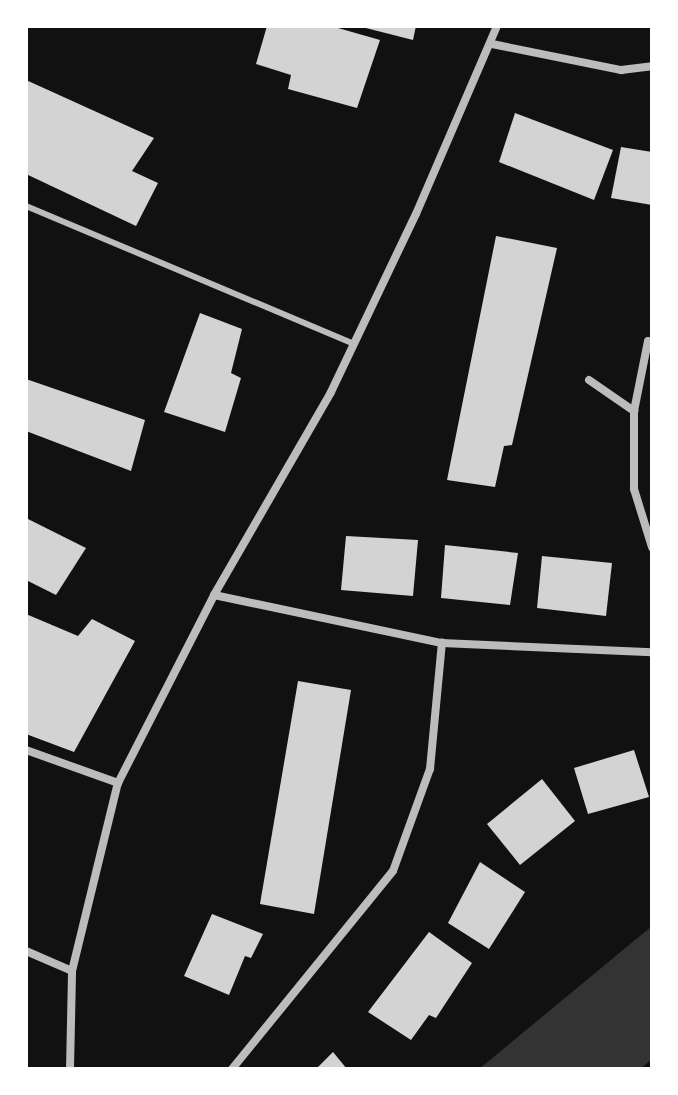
<!DOCTYPE html>
<style>
body{margin:0}
#map{position:relative;width:678px;height:1095px;overflow:hidden;background:#111;font-family:Quicksand,sans-serif}
div>[style]{position:absolute}
.water>*{inset:0;background:#333}
.building>*{inset:0;background:#d3d3d3}
.service>*{height:6px;margin:-3px;padding:0 3px;transform-origin:3px;border-radius:3px;background:#bcbcbc}
.minor>*{height:8px;margin:-4px;padding:0 4px;transform-origin:4px;border-radius:4px;background:#bcbcbc}
span{translate:-50% -50%;white-space:nowrap;text-align:center;line-height:1.15;-webkit-text-stroke:8px #fff;paint-order:stroke}
.frame{position:absolute;inset:0;border:28px solid #fff;pointer-events:none}
</style>
<div id="map">
<div class="water">
<i style="clip-path:polygon(652px 926px,652px 1059px,640px 1069px,479px 1069px)"></i>
</div>
<div class="building">
<i style="clip-path:polygon(267px 26px,331px 26px,380px 40px,357px 108px,288px 89px,291px 75px,256px 64px)"></i>
<i style="clip-path:polygon(358px 26px,416px 26px,413px 40px)"></i>
<i style="clip-path:polygon(26px 80px,154px 138px,132px 171px,158px 183px,136px 226px,26px 174px)"></i>
<i style="clip-path:polygon(515px 113px,613px 150px,594px 200px,499px 162px)"></i>
<i style="clip-path:polygon(621px 147px,652px 152px,652px 205px,611px 198px)"></i>
<i style="clip-path:polygon(496px 236px,557px 248px,512px 445px,504px 446px,495px 487px,447px 480px)"></i>
<i style="clip-path:polygon(200px 313px,242px 329px,231px 373px,241px 378px,225px 432px,164px 412px)"></i>
<i style="clip-path:polygon(26px 379px,145px 420px,131px 471px,26px 431px)"></i>
<i style="clip-path:polygon(26px 518px,86px 548px,56px 595px,26px 580px)"></i>
<i style="clip-path:polygon(346px 536px,418px 540px,413px 596px,341px 590px)"></i>
<i style="clip-path:polygon(445px 545px,518px 553px,510px 605px,441px 598px)"></i>
<i style="clip-path:polygon(542px 556px,612px 563px,606px 616px,537px 608px)"></i>
<i style="clip-path:polygon(26px 614px,78px 636px,92px 619px,135px 641px,74px 752px,26px 734px)"></i>
<i style="clip-path:polygon(298px 681px,351px 690px,314px 914px,260px 904px)"></i>
<i style="clip-path:polygon(634px 750px,649px 797px,588px 814px,574px 768px)"></i>
<i style="clip-path:polygon(542px 779px,575px 821px,520px 865px,487px 824px)"></i>
<i style="clip-path:polygon(480px 862px,525px 892px,489px 949px,448px 923px)"></i>
<i style="clip-path:polygon(212px 914px,263px 934px,251px 958px,245px 956px,229px 995px,184px 976px)"></i>
<i style="clip-path:polygon(429px 932px,472px 963px,436px 1018px,429px 1015px,411px 1040px,368px 1012px)"></i>
<i style="clip-path:polygon(333px 1052px,347px 1069px,316px 1069px)"></i>
</div>
<div class="service">
<i style="left:26px;top:206px;width:356px;rotate:22.8deg"></i>
</div>
<div class="minor">
<i style="left:492px;top:44px;width:132px;rotate:11.4deg"></i>
<i style="left:621px;top:70px;width:31px;rotate:-7deg"></i>
<i style="left:648px;top:341px;width:71px;rotate:101.3deg"></i>
<i style="left:634px;top:411px;width:78px;rotate:90deg"></i>
<i style="left:634px;top:489px;width:61px;rotate:72.8deg"></i>
<i style="left:589px;top:380px;width:55px;rotate:34.6deg"></i>
<i style="left:214px;top:595px;width:233px;rotate:11.9deg"></i>
<i style="left:442px;top:643px;width:210px;rotate:2.5deg"></i>
<i style="left:26px;top:750px;width:98px;rotate:19.7deg"></i>
<i style="left:26px;top:951px;width:50px;rotate:23.5deg"></i>
<i style="left:70px;top:1069px;width:98px;rotate:-88.8deg"></i>
<i style="left:72px;top:971px;width:194px;rotate:-76.3deg"></i>
<i style="left:118px;top:783px;width:211px;rotate:-62.9deg"></i>
<i style="left:214px;top:595px;width:234px;rotate:-60deg"></i>
<i style="left:331px;top:392px;width:197px;rotate:-64.5deg"></i>
<i style="left:416px;top:214px;width:205px;rotate:-66.7deg"></i>
<i style="left:232px;top:1069px;width:255px;rotate:-50.9deg"></i>
<i style="left:393px;top:871px;width:109px;rotate:-70.1deg"></i>
<i style="left:430px;top:769px;width:127px;rotate:-84.6deg"></i>
</div>
<div class="frame"></div>
</div>
